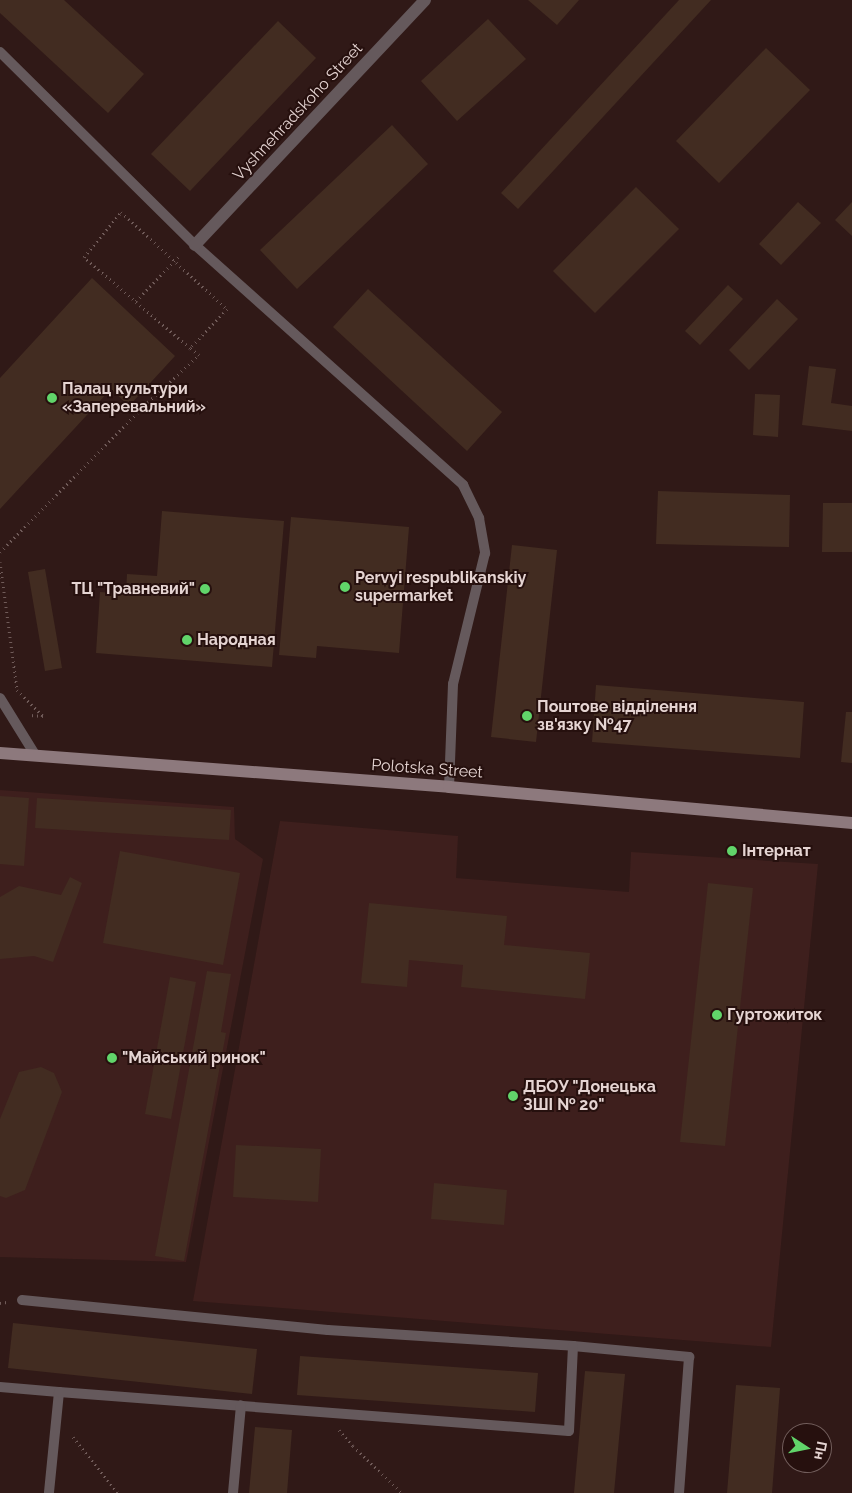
<!DOCTYPE html>
<meta charset="utf-8">
<style>
body{margin:0}
#map{position:relative;width:852px;height:1493px;overflow:hidden;background:#301917;font-family:Raleway,sans-serif}
div>[style]{position:absolute}
.built>*{inset:0;background:#3e1f1d}
.building>*{inset:0;background:#422c21}
.path>*{height:3px;margin-top:-1.5px;transform-origin:0;background:repeating-linear-gradient(90deg,#705b59 0 1px,transparent 0 5px)}
.service>*{height:10px;margin:-5px;padding:0 5px;transform-origin:5px;border-radius:5px;background:#65595c}
.minor>*{height:12px;margin:-6px;padding:0 6px;transform-origin:6px;border-radius:6px;background:#65595c}
.secondary>*{height:12px;margin:-6px;padding:0 6px;transform-origin:6px;border-radius:6px;background:#8d797d}
.dots>*{width:14px;height:14px;translate:-50% -50%;box-sizing:border-box;border:2px solid #26100e;border-radius:50%}
span{translate:-50% -50%;white-space:nowrap;text-align:center;line-height:1.15;-webkit-text-stroke:4px #26100e;paint-order:stroke}
.street-label{font-size:16px;color:#e5d4d2}
.poi-label{font-size:16px;color:#e5d4d2;font-weight:700}
.left{translate:0 -50%;text-align:left}
.right{translate:-100% -50%;text-align:right}
.north{position:absolute;left:782px;top:1423px;width:50px;height:50px;box-sizing:border-box;background:#26100e;border:1px solid #725e5c;border-radius:50%;rotate:101deg;font-size:14px;font-weight:700;line-height:20px;text-align:center;color:#e5d4d2}
.north::after{content:'';display:block;margin:auto;width:18px;height:22px;background:#61d46a;clip-path:polygon(50% 0,100% 100%,50% 72%,0 100%)}
</style>
<div id="map">
<div class="built">
<i style="clip-path:polygon(0 790px,234px 807px,235px 839px,263px 859px,186px 1262px,0 1257px)"></i>
<i style="clip-path:polygon(280px 821px,458px 836px,456px 878px,629px 892px,631px 852px,818px 864px,771px 1347px,193px 1301px)"></i>
</div>
<div class="building">
<i style="clip-path:polygon(0 0,64px 0,144px 74px,108px 113px,0 13px)"></i>
<i style="clip-path:polygon(528px 0,579px 0,557px 25px)"></i>
<i style="clip-path:polygon(679px 0,711px 0,518px 209px,501px 193px)"></i>
<i style="clip-path:polygon(488px 19px,526px 59px,457px 121px,421px 81px)"></i>
<i style="clip-path:polygon(278px 21px,316px 58px,190px 191px,151px 154px)"></i>
<i style="clip-path:polygon(766px 48px,810px 90px,719px 183px,676px 141px)"></i>
<i style="clip-path:polygon(392px 125px,428px 164px,297px 289px,260px 250px)"></i>
<i style="clip-path:polygon(636px 187px,679px 229px,595px 313px,553px 271px)"></i>
<i style="clip-path:polygon(798px 202px,821px 223px,781px 265px,759px 244px)"></i>
<i style="clip-path:polygon(852px 202px,852px 236px,835px 220px)"></i>
<i style="clip-path:polygon(92px 278px,175px 356px,129px 406px,111px 389px,0 509px,0 378px)"></i>
<i style="clip-path:polygon(728px 285px,743px 299px,700px 345px,685px 331px)"></i>
<i style="clip-path:polygon(368px 289px,502px 412px,467px 451px,333px 327px)"></i>
<i style="clip-path:polygon(777px 299px,798px 319px,749px 370px,729px 350px)"></i>
<i style="clip-path:polygon(809px 366px,836px 369px,831px 403px,852px 406px,852px 431px,802px 425px)"></i>
<i style="clip-path:polygon(755px 394px,780px 395px,778px 437px,753px 435px)"></i>
<i style="clip-path:polygon(658px 491px,790px 495px,789px 547px,656px 544px)"></i>
<i style="clip-path:polygon(823px 503px,852px 503px,852px 552px,822px 552px)"></i>
<i style="clip-path:polygon(162px 511px,284px 521px,272px 667px,96px 653px,100px 592px,126px 594px,127px 574px,157px 576px)"></i>
<i style="clip-path:polygon(291px 517px,409px 527px,399px 653px,317px 646px,316px 658px,279px 655px)"></i>
<i style="clip-path:polygon(512px 545px,557px 550px,536px 742px,491px 737px)"></i>
<i style="clip-path:polygon(45px 569px,62px 668px,45px 671px,28px 572px)"></i>
<i style="clip-path:polygon(596px 685px,804px 702px,800px 758px,592px 742px)"></i>
<i style="clip-path:polygon(846px 712px,852px 712px,852px 763px,841px 762px)"></i>
<i style="clip-path:polygon(0 796px,29px 798px,24px 866px,0 864px)"></i>
<i style="clip-path:polygon(37px 798px,231px 810px,229px 840px,35px 828px)"></i>
<i style="clip-path:polygon(120px 851px,240px 873px,223px 965px,103px 943px)"></i>
<i style="clip-path:polygon(70px 877px,82px 883px,53px 962px,34px 956px,0 959px,0 897px,19px 886px,61px 895px)"></i>
<i style="clip-path:polygon(708px 883px,753px 888px,725px 1146px,680px 1142px)"></i>
<i style="clip-path:polygon(369px 903px,507px 916px,504px 945px,590px 953px,585px 999px,461px 987px,463px 965px,409px 960px,407px 987px,361px 983px)"></i>
<i style="clip-path:polygon(207px 971px,231px 974px,221px 1032px,226px 1033px,184px 1261px,155px 1256px)"></i>
<i style="clip-path:polygon(170px 977px,196px 982px,171px 1119px,145px 1114px)"></i>
<i style="clip-path:polygon(41px 1067px,54px 1073px,62px 1092px,25px 1190px,6px 1198px,0 1196px,0 1119px,19px 1072px)"></i>
<i style="clip-path:polygon(236px 1145px,321px 1149px,318px 1202px,233px 1197px)"></i>
<i style="clip-path:polygon(434px 1183px,507px 1190px,504px 1225px,431px 1219px)"></i>
<i style="clip-path:polygon(13px 1323px,257px 1349px,252px 1394px,8px 1368px)"></i>
<i style="clip-path:polygon(300px 1356px,538px 1373px,535px 1412px,297px 1395px)"></i>
<i style="clip-path:polygon(585px 1371px,625px 1374px,614px 1493px,574px 1493px)"></i>
<i style="clip-path:polygon(736px 1385px,780px 1388px,772px 1493px,727px 1493px)"></i>
<i style="clip-path:polygon(255px 1427px,292px 1430px,287px 1493px,249px 1493px)"></i>
</div>
<div class="path">
<i style="left:136px;top:301px;width:64px;rotate:-46.3deg"></i>
<i style="left:0;top:552px;width:211px;rotate:-45.4deg"></i>
<i style="left:148px;top:402px;width:69px;rotate:-42.7deg"></i>
<i style="left:199px;top:355px;width:11px;rotate:-142deg"></i>
<i style="left:190px;top:348px;width:140px;rotate:-139.4deg"></i>
<i style="left:84px;top:257px;width:58px;rotate:-50.6deg"></i>
<i style="left:121px;top:212px;width:144px;rotate:42.5deg"></i>
<i style="left:227px;top:309px;width:54px;rotate:133.5deg"></i>
<i style="left:0;top:562px;width:129px;rotate:82.4deg"></i>
<i style="left:17px;top:690px;width:37px;rotate:45deg"></i>
<i style="left:43px;top:716px;width:13px;rotate:-176deg"></i>
<i style="left:0;top:1303px;width:7px;rotate:-8deg"></i>
<i style="left:339px;top:1430px;width:21px;rotate:49deg"></i>
<i style="left:353px;top:1446px;width:68px;rotate:43.8deg"></i>
<i style="left:73px;top:1437px;width:72px;rotate:51.2deg"></i>
</div>
<div class="service">
<i style="left:0;top:52px;width:274px;rotate:44.7deg"></i>
<i style="left:195px;top:245px;width:360px;rotate:41.8deg"></i>
<i style="left:463px;top:485px;width:37px;rotate:64deg"></i>
<i style="left:479px;top:518px;width:36px;rotate:80deg"></i>
<i style="left:485px;top:553px;width:135px;rotate:103.7deg"></i>
<i style="left:453px;top:684px;width:103px;rotate:92.2deg"></i>
<i style="left:0;top:698px;width:68px;rotate:58.2deg"></i>
<i style="left:22px;top:1300px;width:307px;rotate:5.6deg"></i>
<i style="left:328px;top:1330px;width:246px;rotate:3.7deg"></i>
<i style="left:573px;top:1346px;width:117px;rotate:5.4deg"></i>
<i style="left:689px;top:1357px;width:136px;rotate:94.2deg"></i>
<i style="left:0;top:1387px;width:59px;rotate:4.8deg"></i>
<i style="left:59px;top:1392px;width:101px;rotate:95.7deg"></i>
<i style="left:59px;top:1392px;width:511px;rotate:4.37deg"></i>
<i style="left:569px;top:1431px;width:85px;rotate:-87.3deg"></i>
<i style="left:233px;top:1493px;width:88px;rotate:-84.8deg"></i>
</div>
<div class="minor">
<i style="left:195px;top:245px;width:336px;rotate:-46.8deg"></i>
</div>
<div class="secondary">
<i style="left:0;top:753px;width:450px;rotate:4.3deg"></i>
<i style="left:449px;top:787px;width:405px;rotate:5.1deg"></i>
</div>
<div class="dots">
<i style="left:52px;top:398px;background:#61d46a"></i>
<i style="left:345px;top:587px;background:#61d46a"></i>
<i style="left:205px;top:589px;background:#61d46a"></i>
<i style="left:187px;top:640px;background:#61d46a"></i>
<i style="left:527px;top:716px;background:#61d46a"></i>
<i style="left:732px;top:851px;background:#61d46a"></i>
<i style="left:717px;top:1015px;background:#61d46a"></i>
<i style="left:112px;top:1058px;background:#61d46a"></i>
<i style="left:513px;top:1096px;background:#61d46a"></i>
</div>
<div class="street-label">
<span style="left:298px;top:112px;rotate:-47deg">Vyshnehradskoho Street</span>
<span style="left:427px;top:769px;rotate:4deg">Polotska Street</span>
</div>
<div class="poi-label">
<span class="left" style="left:62px;top:398px">Палац культури<br>«Заперевальний»</span>
<span class="left" style="left:355px;top:587px">Pervyi respublikanskiy<br>supermarket</span>
<span class="right" style="left:195px;top:589px">ТЦ "Травневий"</span>
<span class="left" style="left:197px;top:640px">Народная</span>
<span class="left" style="left:537px;top:716px">Поштове відділення<br>зв'язку №47</span>
<span class="left" style="left:742px;top:851px">Інтернат</span>
<span class="left" style="left:727px;top:1015px">Гуртожиток</span>
<span class="left" style="left:122px;top:1058px">"Майський ринок"</span>
<span class="left" style="left:523px;top:1096px">ДБОУ "Донецька<br>ЗШІ № 20"</span>
</div>
<div class="north">Пн</div>
</div>
